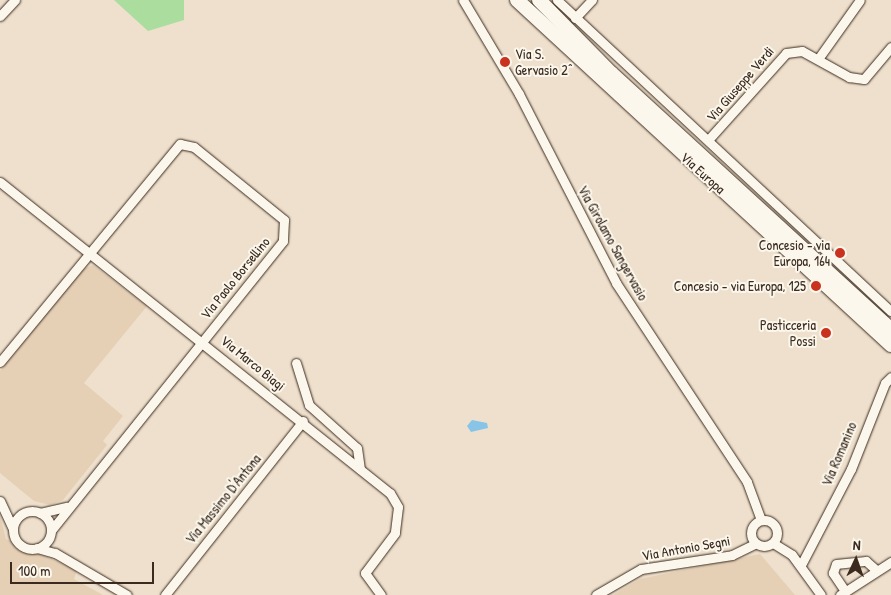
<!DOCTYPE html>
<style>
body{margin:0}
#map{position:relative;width:891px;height:595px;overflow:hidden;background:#eee0cc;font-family:"Patrick Hand",sans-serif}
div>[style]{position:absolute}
.built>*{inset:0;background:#e5d0b6}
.green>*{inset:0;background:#abdd9e}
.water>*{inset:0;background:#87c4e7}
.roads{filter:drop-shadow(0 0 1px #3b2a1e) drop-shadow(0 0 1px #3b2a1e)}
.minor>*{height:9px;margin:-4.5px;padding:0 4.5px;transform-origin:4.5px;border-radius:4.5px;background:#fbf7ec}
.minor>.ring{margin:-4.5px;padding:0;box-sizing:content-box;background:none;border:9px solid #fbf7ec;border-radius:50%}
.primary>*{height:14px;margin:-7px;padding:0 7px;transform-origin:7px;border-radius:7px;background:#fbf7ec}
.dots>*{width:14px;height:14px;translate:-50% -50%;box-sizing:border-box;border:2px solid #fbf7ec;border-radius:50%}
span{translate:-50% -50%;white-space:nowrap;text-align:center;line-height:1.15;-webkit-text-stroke:4px #fbf7ec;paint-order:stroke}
.poi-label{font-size:14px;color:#3b2a1e}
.left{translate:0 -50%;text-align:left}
.right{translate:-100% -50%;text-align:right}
.street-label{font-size:14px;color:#3b2a1e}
.north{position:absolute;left:831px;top:535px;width:50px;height:50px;-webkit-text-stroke:4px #fbf7ec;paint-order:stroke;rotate:3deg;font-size:14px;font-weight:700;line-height:20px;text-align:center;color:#3b2a1e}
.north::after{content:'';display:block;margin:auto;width:18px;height:22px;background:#3b2a1e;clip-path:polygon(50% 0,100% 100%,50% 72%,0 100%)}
.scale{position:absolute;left:10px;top:562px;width:144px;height:22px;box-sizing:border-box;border:2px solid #3b2a1e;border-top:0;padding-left:6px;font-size:15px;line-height:18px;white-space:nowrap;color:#3b2a1e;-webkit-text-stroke:4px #fbf7ec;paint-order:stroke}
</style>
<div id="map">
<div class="built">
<i style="clip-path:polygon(93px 265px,147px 306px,84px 383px,123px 416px,103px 441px,107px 445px,63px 500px,50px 505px,34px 501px,0 473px,0 371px,81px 270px)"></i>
<i style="clip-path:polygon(0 515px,6px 539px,77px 570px,74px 579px,103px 595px,0 595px)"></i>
<i style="clip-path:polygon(760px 554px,795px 595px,613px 595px,640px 579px)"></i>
</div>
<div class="green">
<i style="clip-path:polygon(114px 0,184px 0,184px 20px,148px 31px)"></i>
</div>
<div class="water">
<i style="clip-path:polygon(472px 420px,487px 423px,488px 428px,471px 432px,467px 426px)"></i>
</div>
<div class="roads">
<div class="minor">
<i style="left:463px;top:0;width:109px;rotate:59.2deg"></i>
<i style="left:519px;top:94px;width:212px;rotate:62.8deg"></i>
<i style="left:616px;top:283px;width:238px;rotate:56.6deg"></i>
<i style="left:747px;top:482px;width:40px;rotate:69.8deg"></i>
<i style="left:557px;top:0;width:456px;rotate:43deg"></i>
<i style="left:0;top:16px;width:22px;rotate:-47deg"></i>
<i style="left:575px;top:18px;width:25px;rotate:-47deg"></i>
<i style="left:818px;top:59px;width:72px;rotate:-54.6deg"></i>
<i style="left:708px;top:140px;width:117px;rotate:-48.1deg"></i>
<i style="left:786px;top:53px;width:16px;rotate:-7deg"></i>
<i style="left:802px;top:51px;width:54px;rotate:29deg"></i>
<i style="left:849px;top:77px;width:15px;rotate:8deg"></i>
<i style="left:864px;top:79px;width:42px;rotate:-49.8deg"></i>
<i style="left:0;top:182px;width:499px;rotate:38.6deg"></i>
<i style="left:390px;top:493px;width:16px;rotate:60deg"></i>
<i style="left:398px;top:507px;width:26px;rotate:97deg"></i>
<i style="left:395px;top:533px;width:50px;rotate:126.9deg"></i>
<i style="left:365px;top:573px;width:27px;rotate:54deg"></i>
<i style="left:0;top:362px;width:283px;rotate:-50.5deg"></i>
<i style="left:180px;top:144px;width:14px;rotate:12deg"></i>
<i style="left:194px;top:147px;width:116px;rotate:39deg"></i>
<i style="left:284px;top:220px;width:21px;rotate:93deg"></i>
<i style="left:283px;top:241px;width:371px;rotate:128.7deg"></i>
<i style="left:296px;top:363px;width:44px;rotate:72.8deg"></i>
<i style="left:309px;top:405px;width:64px;rotate:41.9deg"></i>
<i style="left:357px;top:448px;width:21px;rotate:82deg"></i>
<i style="left:0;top:501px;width:31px;rotate:65deg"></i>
<i class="ring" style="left:13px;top:511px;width:29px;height:29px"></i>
<i style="left:40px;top:513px;width:28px;rotate:-13deg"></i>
<i class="ring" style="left:751px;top:520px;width:17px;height:17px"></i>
<i style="left:773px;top:543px;width:22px;rotate:32deg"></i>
<i style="left:792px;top:555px;width:49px;rotate:54.1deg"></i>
<i style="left:37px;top:548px;width:19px;rotate:16deg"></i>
<i style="left:55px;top:553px;width:83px;rotate:30.3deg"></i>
<i style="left:801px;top:565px;width:108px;rotate:-62.5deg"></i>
<i style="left:851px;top:469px;width:92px;rotate:-68.4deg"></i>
<i style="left:885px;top:383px;width:8px;rotate:-45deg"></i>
<i style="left:845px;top:591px;width:22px;rotate:-124deg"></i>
<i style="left:833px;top:573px;width:9px;rotate:-72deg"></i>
<i style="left:836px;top:564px;width:30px;rotate:-6deg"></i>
<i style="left:866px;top:561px;width:13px;rotate:42deg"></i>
<i style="left:165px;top:595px;width:222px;rotate:-51.6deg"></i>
<i style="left:596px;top:595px;width:52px;rotate:-30deg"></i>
<i style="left:641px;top:569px;width:92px;rotate:-8.7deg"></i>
<i style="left:732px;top:555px;width:25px;rotate:-26deg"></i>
<i style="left:840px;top:595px;width:61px;rotate:-32.9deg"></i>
</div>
<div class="primary">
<i style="left:517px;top:0;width:509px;rotate:42.69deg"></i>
<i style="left:539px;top:0;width:103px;rotate:45.4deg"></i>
<i style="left:611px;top:73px;width:380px;rotate:42.5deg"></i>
</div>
</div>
<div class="dots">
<i style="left:505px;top:62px;background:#c8321e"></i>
<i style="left:840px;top:253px;background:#c8321e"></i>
<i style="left:816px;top:286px;background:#c8321e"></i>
<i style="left:826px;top:333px;background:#c8321e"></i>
</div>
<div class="poi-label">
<span class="left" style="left:515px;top:62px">Via S.<br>Gervasio 2^</span>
<span class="right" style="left:830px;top:253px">Concesio - via<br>Europa, 164</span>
<span class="right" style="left:806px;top:286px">Concesio - via Europa, 125</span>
<span class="right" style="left:816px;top:333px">Pasticceria<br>Possi</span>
</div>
<div class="street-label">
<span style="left:740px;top:84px;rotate:-49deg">Via Giuseppe Verdi</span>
<span style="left:703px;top:173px;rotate:42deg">Via Europa</span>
<span style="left:613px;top:243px;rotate:61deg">Via Girolamo Sangervasio</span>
<span style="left:235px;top:278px;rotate:-51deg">Via Paolo Borsellino</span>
<span style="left:253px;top:363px;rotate:39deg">Via Marco Biagi</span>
<span style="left:839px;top:454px;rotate:-67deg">Via Romanino</span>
<span style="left:223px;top:499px;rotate:-51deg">Via Massimo D'Antona</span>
<span style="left:686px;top:548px;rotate:-10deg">Via Antonio Segni</span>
</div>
<div class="north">N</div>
<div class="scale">100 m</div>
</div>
